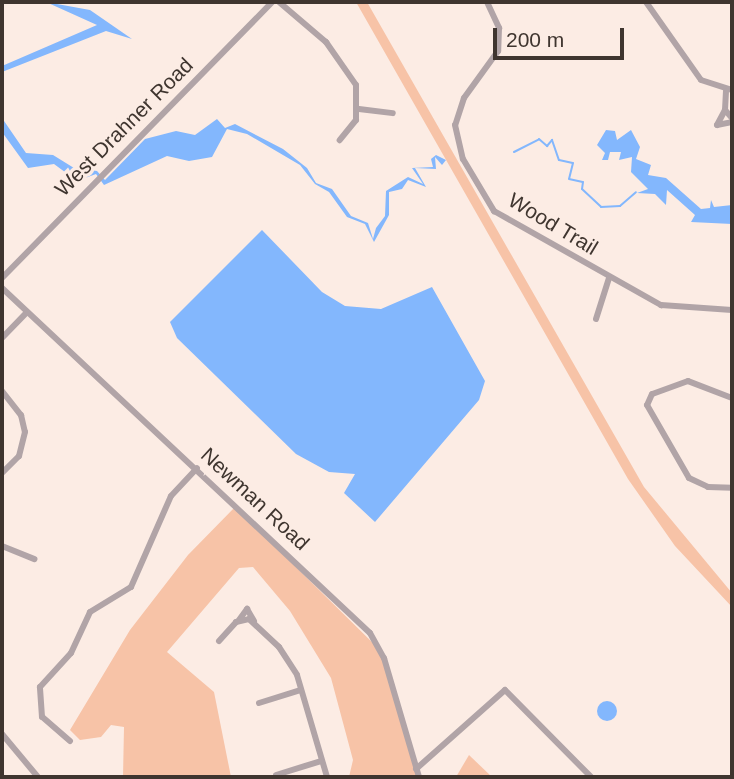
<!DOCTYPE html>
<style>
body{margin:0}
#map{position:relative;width:734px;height:779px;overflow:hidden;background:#fcece4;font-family:Arial,sans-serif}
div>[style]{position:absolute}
.green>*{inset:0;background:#f7c3a7}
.water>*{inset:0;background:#83b7fd}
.round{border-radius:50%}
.stream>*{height:2px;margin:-1px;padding:0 1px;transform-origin:1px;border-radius:1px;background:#83b7fd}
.minor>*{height:6px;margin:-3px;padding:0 3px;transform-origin:3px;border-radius:3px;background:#b1a4a7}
span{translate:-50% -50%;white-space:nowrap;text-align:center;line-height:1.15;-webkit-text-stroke:7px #fcece4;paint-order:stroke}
.street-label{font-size:21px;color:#3f352f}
.frame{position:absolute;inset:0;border:4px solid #3f352f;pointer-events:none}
.scale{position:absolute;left:493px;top:28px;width:131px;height:32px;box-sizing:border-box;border:4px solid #3f352f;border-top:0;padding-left:9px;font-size:21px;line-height:24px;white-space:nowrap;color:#3f352f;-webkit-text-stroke:5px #fcece4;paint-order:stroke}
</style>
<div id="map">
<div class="green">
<i style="clip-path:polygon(356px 2px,367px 2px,644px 487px,732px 593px,732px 607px,675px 546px,628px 479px)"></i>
<i style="clip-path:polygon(235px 507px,379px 649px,417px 777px,349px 777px,353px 760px,331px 678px,290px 611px,253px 567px,239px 568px,167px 652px,214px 692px,231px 777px,123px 777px,124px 727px,111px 725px,101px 737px,80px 740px,70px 730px,130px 630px,188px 555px)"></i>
<i style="clip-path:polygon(469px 755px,492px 777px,456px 777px)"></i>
</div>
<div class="water">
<i style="clip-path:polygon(46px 2px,90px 10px,132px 39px,106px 31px,2px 72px,2px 66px,97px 25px)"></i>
<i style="clip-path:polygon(2px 118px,26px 153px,53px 155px,74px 168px,97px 171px,105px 180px,145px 139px,176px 131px,195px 135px,217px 119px,225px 128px,235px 124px,283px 149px,307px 168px,316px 183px,332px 189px,351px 216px,368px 223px,373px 239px,376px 228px,385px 216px,386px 191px,408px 177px,423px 184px,412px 168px,433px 167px,431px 159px,436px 155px,446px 160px,442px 165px,435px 157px,436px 169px,415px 168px,426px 187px,408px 180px,402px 189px,389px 192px,389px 215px,374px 242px,365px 224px,347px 217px,329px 192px,315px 184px,300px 165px,247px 134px,227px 129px,212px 157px,189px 161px,167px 156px,104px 185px,96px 174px,77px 181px,54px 164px,28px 168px,2px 132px)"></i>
<i style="clip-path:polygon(606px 130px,615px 131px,617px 140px,631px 130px,640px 147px,636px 159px,651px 165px,648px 175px,666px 178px,701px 209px,710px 208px,711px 200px,714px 207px,732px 205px,732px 224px,691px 222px,695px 215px,667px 190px,666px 205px,655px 194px,637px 193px,648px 189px,631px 172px,632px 157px,619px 160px,621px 152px,610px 152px,608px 160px,602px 160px,605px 153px,597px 145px)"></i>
<i style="clip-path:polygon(262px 230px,322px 292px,345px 306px,381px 309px,432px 287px,485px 381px,479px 400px,375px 522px,344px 493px,355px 474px,329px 472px,296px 454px,177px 338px,170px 322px)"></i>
<i class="round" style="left:597px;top:701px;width:20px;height:20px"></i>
</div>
<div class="stream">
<i style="left:514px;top:152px;width:28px;rotate:-27deg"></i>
<i style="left:539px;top:139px;width:11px;rotate:41deg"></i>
<i style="left:547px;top:146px;width:8px;rotate:-50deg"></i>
<i style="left:552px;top:140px;width:21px;rotate:71deg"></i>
<i style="left:559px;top:160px;width:14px;rotate:12deg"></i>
<i style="left:573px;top:163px;width:16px;rotate:104deg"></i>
<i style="left:569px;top:179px;width:14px;rotate:12deg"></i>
<i style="left:583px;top:182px;width:7px;rotate:98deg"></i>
<i style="left:582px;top:189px;width:26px;rotate:43deg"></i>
<i style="left:601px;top:207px;width:19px;rotate:-3deg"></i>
<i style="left:620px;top:206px;width:21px;rotate:-41deg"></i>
</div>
<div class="minor">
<i style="left:279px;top:2px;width:62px;rotate:40.4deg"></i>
<i style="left:326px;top:42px;width:52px;rotate:55.1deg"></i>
<i style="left:356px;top:85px;width:35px;rotate:90deg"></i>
<i style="left:356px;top:120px;width:26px;rotate:129deg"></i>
<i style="left:487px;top:2px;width:29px;rotate:65deg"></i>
<i style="left:499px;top:28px;width:23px;rotate:92deg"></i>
<i style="left:498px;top:51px;width:58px;rotate:125.9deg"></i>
<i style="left:464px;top:98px;width:28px;rotate:108deg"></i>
<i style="left:455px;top:125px;width:35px;rotate:77deg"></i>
<i style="left:463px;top:159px;width:61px;rotate:59.2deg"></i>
<i style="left:494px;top:211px;width:192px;rotate:29.4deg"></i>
<i style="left:661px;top:305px;width:71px;rotate:4deg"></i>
<i style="left:646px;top:2px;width:95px;rotate:54.8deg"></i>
<i style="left:701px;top:80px;width:33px;rotate:18deg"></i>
<i style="left:726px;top:91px;width:19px;rotate:93deg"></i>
<i style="left:725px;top:110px;width:11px;rotate:49deg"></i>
<i style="left:359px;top:109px;width:34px;rotate:7deg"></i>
<i style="left:725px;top:110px;width:17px;rotate:118deg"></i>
<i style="left:717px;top:125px;width:15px;rotate:-11deg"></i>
<i style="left:2px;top:278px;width:386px;rotate:-45.6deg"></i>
<i style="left:2px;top:288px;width:504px;rotate:43.15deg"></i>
<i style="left:370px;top:633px;width:29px;rotate:61deg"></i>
<i style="left:384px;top:658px;width:124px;rotate:73.6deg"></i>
<i style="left:596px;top:319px;width:43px;rotate:-72.4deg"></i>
<i style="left:2px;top:338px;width:36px;rotate:-46deg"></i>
<i style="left:2px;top:391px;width:31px;rotate:52deg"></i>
<i style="left:21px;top:415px;width:17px;rotate:77deg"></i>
<i style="left:25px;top:432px;width:25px;rotate:104deg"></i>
<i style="left:19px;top:456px;width:24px;rotate:135deg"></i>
<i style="left:732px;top:398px;width:47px;rotate:-158.9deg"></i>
<i style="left:688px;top:381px;width:38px;rotate:160deg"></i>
<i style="left:652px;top:394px;width:12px;rotate:114deg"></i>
<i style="left:647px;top:405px;width:84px;rotate:60.1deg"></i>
<i style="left:689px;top:478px;width:21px;rotate:25deg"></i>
<i style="left:708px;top:487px;width:24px;rotate:2deg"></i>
<i style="left:2px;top:546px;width:35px;rotate:22deg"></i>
<i style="left:239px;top:620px;width:14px;rotate:-54deg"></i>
<i style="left:247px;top:609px;width:14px;rotate:60deg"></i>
<i style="left:219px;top:641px;width:25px;rotate:-48deg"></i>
<i style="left:236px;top:622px;width:13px;rotate:-13deg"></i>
<i style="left:249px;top:619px;width:41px;rotate:43deg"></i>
<i style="left:279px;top:647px;width:33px;rotate:57deg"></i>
<i style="left:297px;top:675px;width:106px;rotate:73.6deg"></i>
<i style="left:259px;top:703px;width:44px;rotate:-17.2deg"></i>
<i style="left:2px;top:734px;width:56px;rotate:50.1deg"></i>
<i style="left:70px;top:741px;width:37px;rotate:-139deg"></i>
<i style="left:42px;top:717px;width:30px;rotate:-94deg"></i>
<i style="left:40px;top:687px;width:46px;rotate:-47.6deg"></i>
<i style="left:71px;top:653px;width:45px;rotate:-65.1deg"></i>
<i style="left:90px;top:612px;width:48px;rotate:-31.4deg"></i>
<i style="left:131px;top:587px;width:99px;rotate:-66.3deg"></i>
<i style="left:171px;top:496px;width:38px;rotate:-47deg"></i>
<i style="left:416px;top:769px;width:119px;rotate:-41.6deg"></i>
<i style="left:505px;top:690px;width:122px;rotate:45.3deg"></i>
<i style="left:276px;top:775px;width:47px;rotate:-17.3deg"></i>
</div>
<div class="street-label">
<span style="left:124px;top:127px;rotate:-45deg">West Drahner Road</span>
<span style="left:553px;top:224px;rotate:31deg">Wood Trail</span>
<span style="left:255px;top:499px;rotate:43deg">Newman Road</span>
</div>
<div class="frame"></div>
<div class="scale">200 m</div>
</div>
